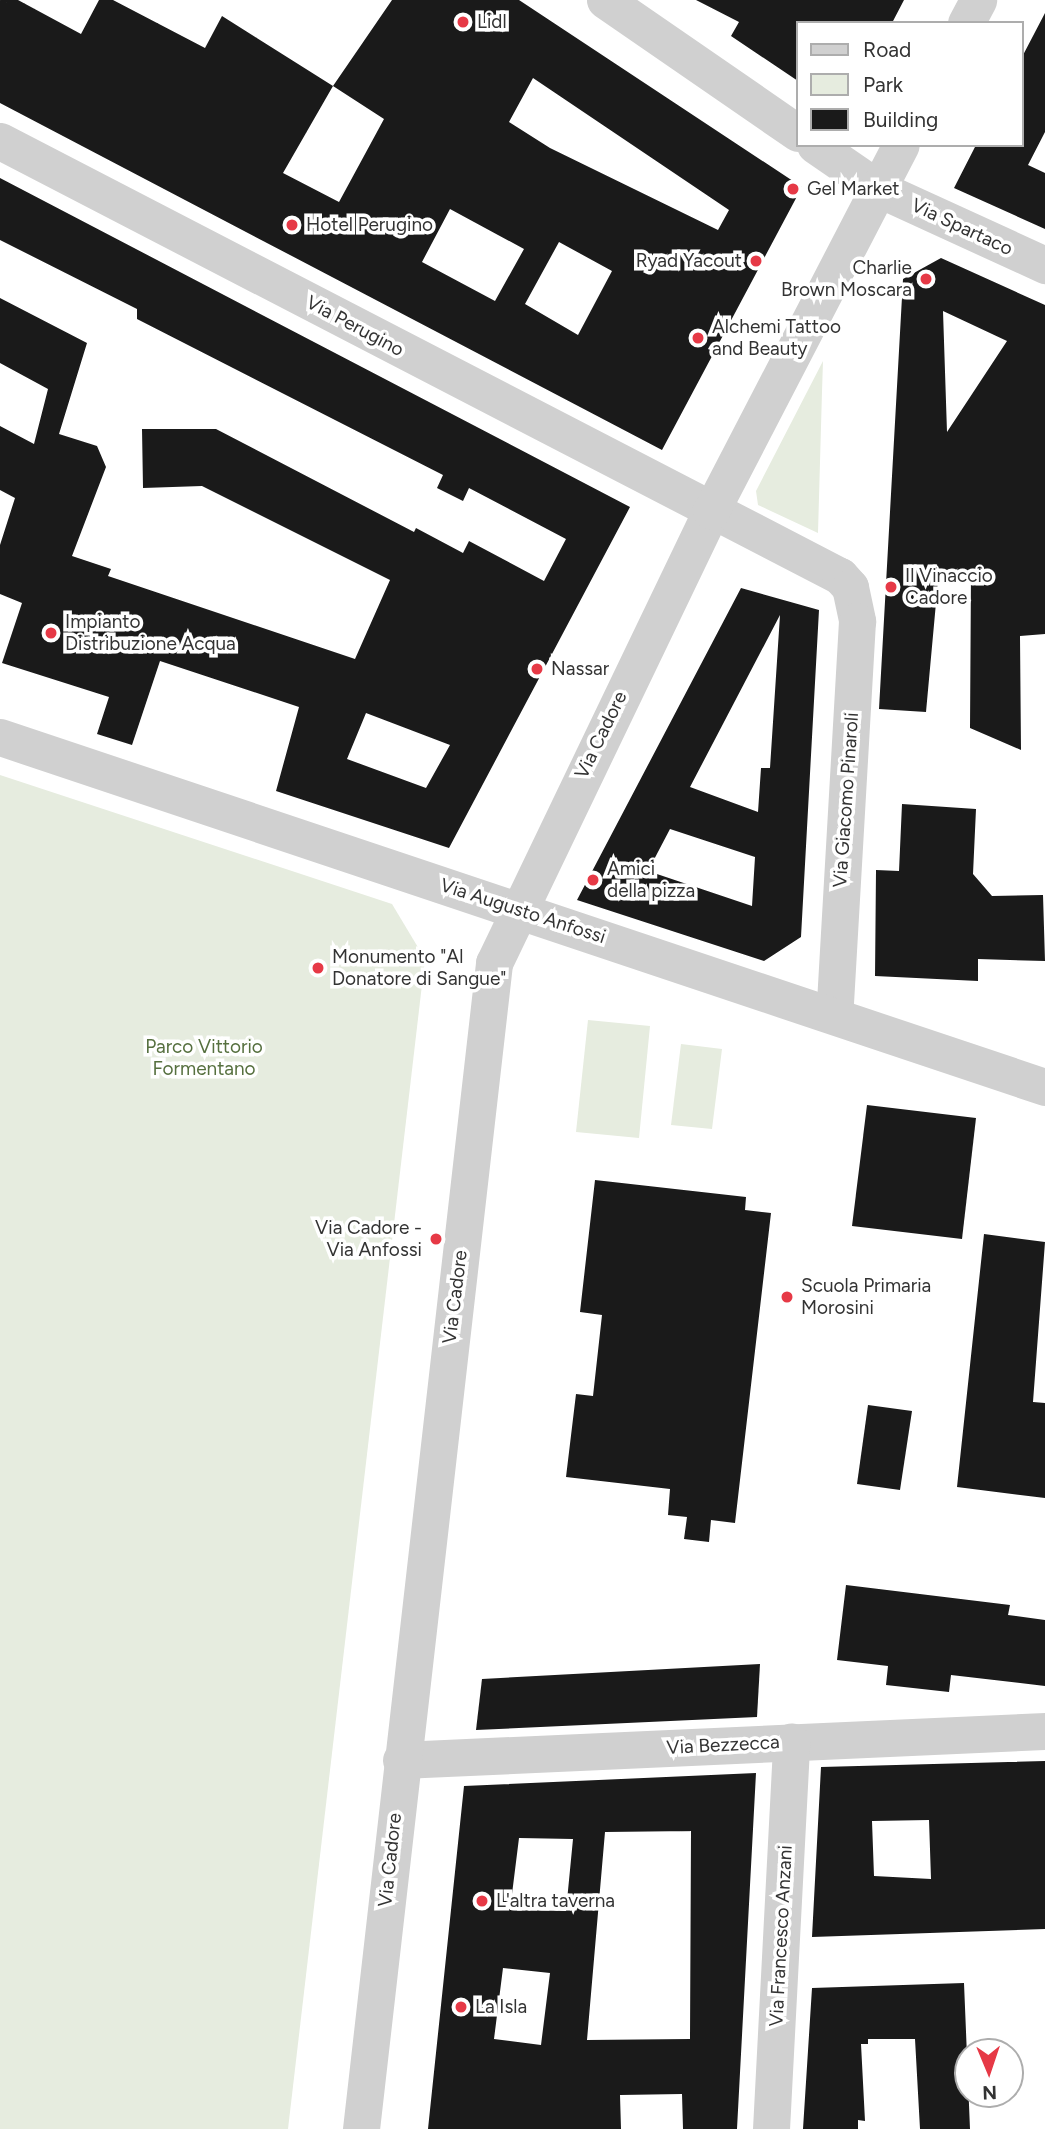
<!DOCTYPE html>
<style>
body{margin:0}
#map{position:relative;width:1045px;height:2129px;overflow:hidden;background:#fff;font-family:Figtree,sans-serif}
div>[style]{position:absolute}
.green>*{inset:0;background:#e6ecdf}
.building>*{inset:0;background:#1a1a1a}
.minor>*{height:37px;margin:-18.5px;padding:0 18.5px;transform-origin:18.5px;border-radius:18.5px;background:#d0d0d0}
.dots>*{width:19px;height:19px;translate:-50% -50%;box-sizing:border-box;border:4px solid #fff;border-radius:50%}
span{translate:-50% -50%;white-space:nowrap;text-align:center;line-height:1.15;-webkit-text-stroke:7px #fff;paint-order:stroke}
.poi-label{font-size:19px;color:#333}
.left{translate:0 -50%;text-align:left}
.right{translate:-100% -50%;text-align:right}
.street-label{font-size:19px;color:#333}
.park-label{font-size:19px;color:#56703f}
.legend{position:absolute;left:796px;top:21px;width:228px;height:126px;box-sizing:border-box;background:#fff;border:2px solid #adadad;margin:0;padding:9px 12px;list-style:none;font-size:21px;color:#333}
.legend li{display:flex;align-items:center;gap:14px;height:35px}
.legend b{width:35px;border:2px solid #adadad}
.north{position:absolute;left:954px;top:2038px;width:70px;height:70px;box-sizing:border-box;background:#fff;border:2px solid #adadad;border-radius:50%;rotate:178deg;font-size:19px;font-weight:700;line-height:28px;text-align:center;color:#333}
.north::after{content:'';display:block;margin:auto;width:24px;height:32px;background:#e63946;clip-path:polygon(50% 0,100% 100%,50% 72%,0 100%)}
</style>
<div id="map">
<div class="green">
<i style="clip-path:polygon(823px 361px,822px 392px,818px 533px,758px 505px,756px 491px)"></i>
<i style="clip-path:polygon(0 775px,392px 904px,425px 959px,288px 2129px,0 2129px)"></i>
<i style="clip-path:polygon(588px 1020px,650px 1026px,639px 1138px,576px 1132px)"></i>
<i style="clip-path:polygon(681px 1044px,722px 1049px,712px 1129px,671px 1125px)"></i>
</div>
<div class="building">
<i style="clip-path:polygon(evenodd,0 0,18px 0,81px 34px,99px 0,113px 0,205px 48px,222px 16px,333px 86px,392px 0,519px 0,802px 187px,662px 450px,0 103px,0 0,533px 78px,729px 210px,718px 230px,550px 148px,509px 122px,533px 78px,0 0,333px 86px,384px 119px,339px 202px,283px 173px,333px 86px,0 0,450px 209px,524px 249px,495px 301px,422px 262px,450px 209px,0 0,559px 242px,612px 271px,578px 335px,525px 304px,559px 242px)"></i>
<i style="clip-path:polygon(696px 0,904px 0,892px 23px,798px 23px,798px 81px,731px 36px,739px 22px)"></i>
<i style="clip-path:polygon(1045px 13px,1045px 132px,1028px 165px,1045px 173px,1045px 229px,954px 188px,976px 145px,1022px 145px,1022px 57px)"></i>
<i style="clip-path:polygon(evenodd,0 178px,630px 507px,449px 848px,276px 791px,299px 707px,160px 661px,132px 745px,97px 734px,109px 697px,2px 663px,22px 603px,0 594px,0 545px,15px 498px,0 490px,0 426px,34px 444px,48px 389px,0 363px,0 298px,87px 343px,59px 434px,97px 446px,106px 467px,72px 556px,111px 569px,108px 576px,355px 659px,390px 580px,202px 486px,143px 488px,142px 429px,216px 429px,414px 532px,416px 528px,463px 553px,469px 541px,544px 581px,566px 539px,469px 488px,463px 501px,437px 488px,443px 475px,137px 319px,137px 309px,0 240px,0 178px,366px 713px,450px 745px,426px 788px,347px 759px,366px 713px)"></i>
<i style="clip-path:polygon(evenodd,941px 258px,1045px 305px,1045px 634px,1020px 636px,1021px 750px,970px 728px,971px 571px,939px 570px,926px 712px,879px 709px,903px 279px,941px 258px,943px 311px,1007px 341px,947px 432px,943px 311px)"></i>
<i style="clip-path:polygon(evenodd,741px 588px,819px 610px,801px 937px,764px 961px,577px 900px,741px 588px,780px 615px,770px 768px,761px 768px,758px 812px,690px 787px,780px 615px,741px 588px,670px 829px,755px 857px,752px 906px,648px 871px,670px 829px)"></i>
<i style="clip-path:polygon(902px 804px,976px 809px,973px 874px,992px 896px,1043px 895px,1045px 961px,978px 959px,978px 981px,875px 976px,876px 870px,899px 871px)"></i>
<i style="clip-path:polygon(867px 1105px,976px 1118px,962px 1239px,852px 1226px)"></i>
<i style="clip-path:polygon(595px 1180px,746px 1197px,745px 1210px,771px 1213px,735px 1523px,711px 1520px,709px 1542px,684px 1539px,687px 1517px,668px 1515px,670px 1489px,566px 1477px,576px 1394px,593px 1396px,602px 1315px,580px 1312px)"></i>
<i style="clip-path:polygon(984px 1234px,1045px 1242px,1033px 1402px,1045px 1403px,1045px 1498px,957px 1487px)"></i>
<i style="clip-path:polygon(868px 1405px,912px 1411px,900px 1490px,857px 1484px)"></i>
<i style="clip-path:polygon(846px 1585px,1010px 1605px,1008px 1615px,1045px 1620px,1045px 1686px,951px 1675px,949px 1692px,886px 1685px,888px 1666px,837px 1660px)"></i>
<i style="clip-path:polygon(760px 1664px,757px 1717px,476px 1730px,482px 1679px)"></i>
<i style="clip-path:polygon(evenodd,1045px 1761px,1045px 1929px,812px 1937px,821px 1767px,1045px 1761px,929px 1820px,931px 1879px,874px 1876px,872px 1821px,929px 1820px)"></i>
<i style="clip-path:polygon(evenodd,756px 1773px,737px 2129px,683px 2129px,682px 2094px,620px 2095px,621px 2129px,428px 2129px,464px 1786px,756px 1773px,691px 1831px,690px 2039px,587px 2040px,605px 1832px,691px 1831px,756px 1773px,519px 1838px,573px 1839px,566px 1911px,510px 1910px,519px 1838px,756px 1773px,503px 1968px,550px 1973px,541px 2045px,494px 2039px,503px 1968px)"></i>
<i style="clip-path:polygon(964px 1983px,970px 2129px,920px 2129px,915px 2039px,868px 2039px,868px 2044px,861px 2044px,865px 2121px,858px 2120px,858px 2129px,803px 2129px,812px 1988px)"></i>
</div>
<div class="minor">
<i style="left:605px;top:0;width:234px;rotate:34.6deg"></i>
<i style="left:966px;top:23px;width:26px;rotate:-62deg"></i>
<i style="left:0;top:141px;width:946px;rotate:27.38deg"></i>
<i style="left:840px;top:576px;width:15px;rotate:48deg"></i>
<i style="left:850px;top:587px;width:35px;rotate:78deg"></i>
<i style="left:857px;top:621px;width:394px;rotate:93.3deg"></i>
<i style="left:815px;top:145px;width:78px;rotate:34.5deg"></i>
<i style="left:879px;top:189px;width:183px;rotate:24.6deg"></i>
<i style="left:0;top:737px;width:1102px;rotate:18.52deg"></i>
<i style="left:401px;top:1760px;width:645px;rotate:-2.58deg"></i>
<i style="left:361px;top:2129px;width:1174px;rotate:-83.49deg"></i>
<i style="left:494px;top:963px;width:501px;rotate:-64.35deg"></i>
<i style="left:711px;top:511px;width:412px;rotate:-62.6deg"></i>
<i style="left:771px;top:2129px;width:388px;rotate:-87deg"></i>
</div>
<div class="dots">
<i style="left:463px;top:22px;background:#e63946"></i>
<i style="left:793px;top:189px;background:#e63946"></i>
<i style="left:292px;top:225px;background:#e63946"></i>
<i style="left:756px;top:261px;background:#e63946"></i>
<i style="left:926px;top:279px;background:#e63946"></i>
<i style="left:698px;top:338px;background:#e63946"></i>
<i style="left:891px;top:587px;background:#e63946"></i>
<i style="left:51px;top:633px;background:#e63946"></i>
<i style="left:537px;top:669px;background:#e63946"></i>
<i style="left:593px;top:880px;background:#e63946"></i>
<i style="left:318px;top:968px;background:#e63946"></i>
<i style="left:436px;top:1239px;background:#e63946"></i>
<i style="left:787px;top:1297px;background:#e63946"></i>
<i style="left:482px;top:1901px;background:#e63946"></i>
<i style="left:461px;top:2007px;background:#e63946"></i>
</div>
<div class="poi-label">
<span class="left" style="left:477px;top:22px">Lidl</span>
<span class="left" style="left:807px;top:189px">Gel Market</span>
<span class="left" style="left:306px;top:225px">Hotel Perugino</span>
<span class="right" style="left:742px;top:261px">Ryad Yacout</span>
<span class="right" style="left:912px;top:279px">Charlie<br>Brown Moscara</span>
<span class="left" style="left:712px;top:338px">Alchemi Tattoo<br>and Beauty</span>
<span class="left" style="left:905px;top:587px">Il Vinaccio<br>Cadore</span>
<span class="left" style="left:65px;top:633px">Impianto<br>Distribuzione Acqua</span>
<span class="left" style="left:551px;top:669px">Nassar</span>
<span class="left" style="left:607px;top:880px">Amici<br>della pizza</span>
<span class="left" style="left:332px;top:968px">Monumento "Al<br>Donatore di Sangue"</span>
<span class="right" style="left:422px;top:1239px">Via Cadore -<br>Via Anfossi</span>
<span class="left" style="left:801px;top:1297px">Scuola Primaria<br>Morosini</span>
<span class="left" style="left:496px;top:1901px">L'altra taverna</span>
<span class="left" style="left:475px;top:2007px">La Isla</span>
</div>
<div class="street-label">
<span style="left:962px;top:227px;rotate:25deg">Via Spartaco</span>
<span style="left:355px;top:326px;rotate:28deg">Via Perugino</span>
<span style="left:601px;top:735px;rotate:-64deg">Via Cadore</span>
<span style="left:846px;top:800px;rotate:-86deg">Via Giacomo Pinaroli</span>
<span style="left:523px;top:911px;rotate:18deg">Via Augusto Anfossi</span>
<span style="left:455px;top:1297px;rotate:-83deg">Via Cadore</span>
<span style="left:723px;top:1745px;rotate:-3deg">Via Bezzecca</span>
<span style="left:390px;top:1860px;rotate:-84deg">Via Cadore</span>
<span style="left:781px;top:1936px;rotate:-87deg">Via Francesco Anzani</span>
</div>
<div class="park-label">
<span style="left:204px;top:1058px">Parco Vittorio<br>Formentano</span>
</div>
<ul class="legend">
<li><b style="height:9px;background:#d0d0d0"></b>Road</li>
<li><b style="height:19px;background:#e6ecdf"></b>Park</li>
<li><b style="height:19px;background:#1a1a1a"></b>Building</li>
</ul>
<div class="north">N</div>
</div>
